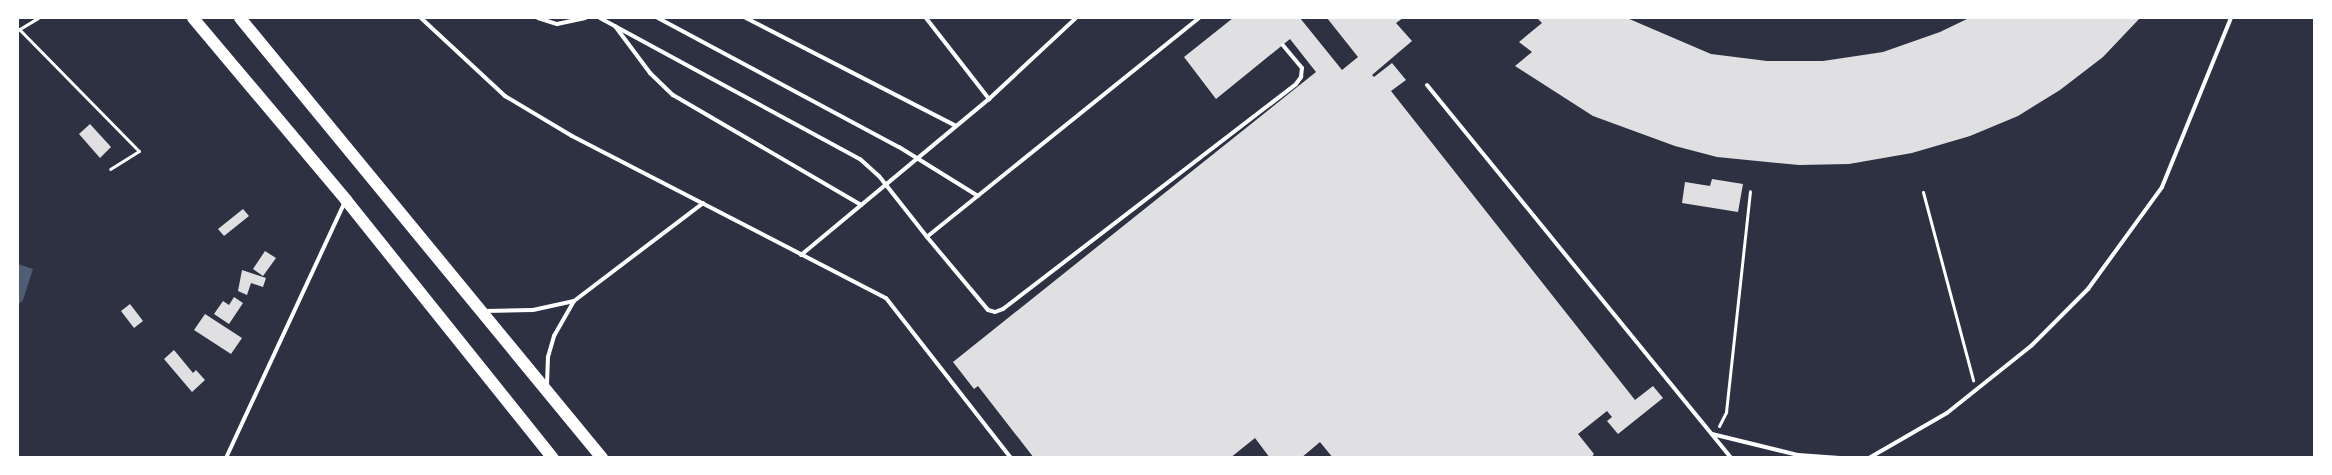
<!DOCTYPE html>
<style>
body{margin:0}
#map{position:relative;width:2332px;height:475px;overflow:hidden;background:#2d3142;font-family:"Sofia Sans Condensed",sans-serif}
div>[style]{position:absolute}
.water>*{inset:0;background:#4f5d75}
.building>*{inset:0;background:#e0e0e3}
.path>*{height:3px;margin:-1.5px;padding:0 1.5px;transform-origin:1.5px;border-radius:1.5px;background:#fff}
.service>*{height:4px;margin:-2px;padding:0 2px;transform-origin:2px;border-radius:2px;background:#fff}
.trunk>*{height:12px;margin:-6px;padding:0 6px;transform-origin:6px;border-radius:6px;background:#fff}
span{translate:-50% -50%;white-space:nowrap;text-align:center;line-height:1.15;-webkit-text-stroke:4.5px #fff;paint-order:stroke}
.frame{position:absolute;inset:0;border:19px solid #fff;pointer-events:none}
</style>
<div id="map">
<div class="water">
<i style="clip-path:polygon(18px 264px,33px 269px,23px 300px,18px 305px)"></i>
</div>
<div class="building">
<i style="clip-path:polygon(1233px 18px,1300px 18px,1342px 70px,1358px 57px,1327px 18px,1403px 18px,1396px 23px,1412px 41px,1372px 75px,1374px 77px,1392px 63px,1406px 80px,1391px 91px,1635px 400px,1653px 386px,1663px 398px,1618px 434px,1607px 421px,1612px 417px,1607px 411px,1578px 434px,1594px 454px,1591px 458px,1333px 458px,1320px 442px,1301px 458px,1270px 458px,1255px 438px,1230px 458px,1034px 458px,978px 386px,974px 389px,953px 362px,1316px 72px,1290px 39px,1216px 99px,1184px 57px)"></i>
<i style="clip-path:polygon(1537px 18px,1627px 18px,1711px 54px,1767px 61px,1823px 61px,1883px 52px,1940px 32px,1969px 18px,2140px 18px,2103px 57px,2060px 90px,2018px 116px,1970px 136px,1912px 153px,1849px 164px,1799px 165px,1717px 157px,1675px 146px,1593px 116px,1515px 66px,1532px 52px,1519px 42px,1542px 23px)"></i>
<i style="clip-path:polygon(90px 124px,111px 147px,100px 158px,79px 134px)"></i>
<i style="clip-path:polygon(1712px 179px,1743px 184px,1738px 212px,1682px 203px,1685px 182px,1710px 186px)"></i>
<i style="clip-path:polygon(243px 209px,249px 216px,224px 236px,218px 229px)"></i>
<i style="clip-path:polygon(265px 251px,276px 258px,263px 276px,253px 269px)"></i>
<i style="clip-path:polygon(242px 270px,266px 278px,263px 287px,251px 283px,247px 295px,238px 291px)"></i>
<i style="clip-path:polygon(234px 297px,243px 303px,229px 324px,214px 314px,223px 301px,229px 305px)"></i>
<i style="clip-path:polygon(130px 304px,143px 321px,134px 328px,121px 311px)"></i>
<i style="clip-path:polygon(205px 314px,242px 338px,231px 354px,194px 330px)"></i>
<i style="clip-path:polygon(174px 350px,193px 373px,196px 370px,205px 380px,192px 392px,164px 359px)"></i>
</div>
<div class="path">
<i style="left:19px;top:29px;width:171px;rotate:45.5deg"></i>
<i style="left:139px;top:151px;width:34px;rotate:148deg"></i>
<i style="left:18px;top:30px;width:23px;rotate:-31deg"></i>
<i style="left:1923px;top:192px;width:195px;rotate:75.1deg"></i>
<i style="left:1719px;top:426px;width:16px;rotate:-63deg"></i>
<i style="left:1726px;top:412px;width:222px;rotate:-83.8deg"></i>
</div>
<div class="service">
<i style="left:421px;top:18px;width:115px;rotate:42.9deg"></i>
<i style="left:505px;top:96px;width:78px;rotate:30.8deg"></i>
<i style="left:572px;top:136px;width:353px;rotate:27.3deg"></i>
<i style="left:886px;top:298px;width:203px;rotate:52deg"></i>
<i style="left:538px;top:18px;width:20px;rotate:18deg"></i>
<i style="left:557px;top:24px;width:29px;rotate:-12deg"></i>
<i style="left:600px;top:18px;width:296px;rotate:28.5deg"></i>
<i style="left:860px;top:159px;width:25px;rotate:42deg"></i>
<i style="left:879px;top:176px;width:78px;rotate:51.8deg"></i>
<i style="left:658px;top:18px;width:273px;rotate:28.2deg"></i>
<i style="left:899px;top:147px;width:93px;rotate:31.8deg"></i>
<i style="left:746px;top:18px;width:236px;rotate:27.2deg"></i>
<i style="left:926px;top:18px;width:103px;rotate:52.1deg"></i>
<i style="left:1199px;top:18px;width:349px;rotate:141.2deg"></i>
<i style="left:927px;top:237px;width:95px;rotate:50.1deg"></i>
<i style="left:988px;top:310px;width:7px;rotate:16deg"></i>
<i style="left:995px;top:312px;width:9px;rotate:-21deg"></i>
<i style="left:1003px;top:309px;width:369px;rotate:-37.5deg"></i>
<i style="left:1296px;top:84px;width:9px;rotate:-54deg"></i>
<i style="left:1301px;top:77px;width:9px;rotate:-84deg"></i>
<i style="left:1302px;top:68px;width:30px;rotate:-130deg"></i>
<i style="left:615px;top:26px;width:59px;rotate:53.3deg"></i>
<i style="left:650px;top:73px;width:32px;rotate:44deg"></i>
<i style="left:673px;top:95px;width:218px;rotate:30.3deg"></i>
<i style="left:1427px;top:85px;width:481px;rotate:50.8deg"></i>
<i style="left:801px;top:255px;width:244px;rotate:-39.7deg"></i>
<i style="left:989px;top:99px;width:119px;rotate:-43deg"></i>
<i style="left:484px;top:311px;width:49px;rotate:-1.2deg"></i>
<i style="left:533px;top:310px;width:42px;rotate:-12.4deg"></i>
<i style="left:574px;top:301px;width:162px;rotate:-37.2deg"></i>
<i style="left:547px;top:385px;width:28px;rotate:-88deg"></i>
<i style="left:548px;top:357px;width:22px;rotate:-74deg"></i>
<i style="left:554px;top:336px;width:40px;rotate:-60.3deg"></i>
<i style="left:1712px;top:434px;width:89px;rotate:13.7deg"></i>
<i style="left:1798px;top:455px;width:42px;rotate:4.1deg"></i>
<i style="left:226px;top:458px;width:282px;rotate:-65.1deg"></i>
<i style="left:1869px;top:458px;width:90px;rotate:-30deg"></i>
<i style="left:1947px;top:413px;width:107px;rotate:-38.6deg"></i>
<i style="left:2031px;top:346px;width:81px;rotate:-45deg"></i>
<i style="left:2088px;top:289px;width:126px;rotate:-54deg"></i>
<i style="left:2162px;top:187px;width:183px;rotate:-67.8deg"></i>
</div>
<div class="trunk">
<i style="left:193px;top:18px;width:238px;rotate:49.9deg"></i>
<i style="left:346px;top:200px;width:331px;rotate:51.3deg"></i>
<i style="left:240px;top:18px;width:570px;rotate:50.55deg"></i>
</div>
<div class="frame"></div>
</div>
